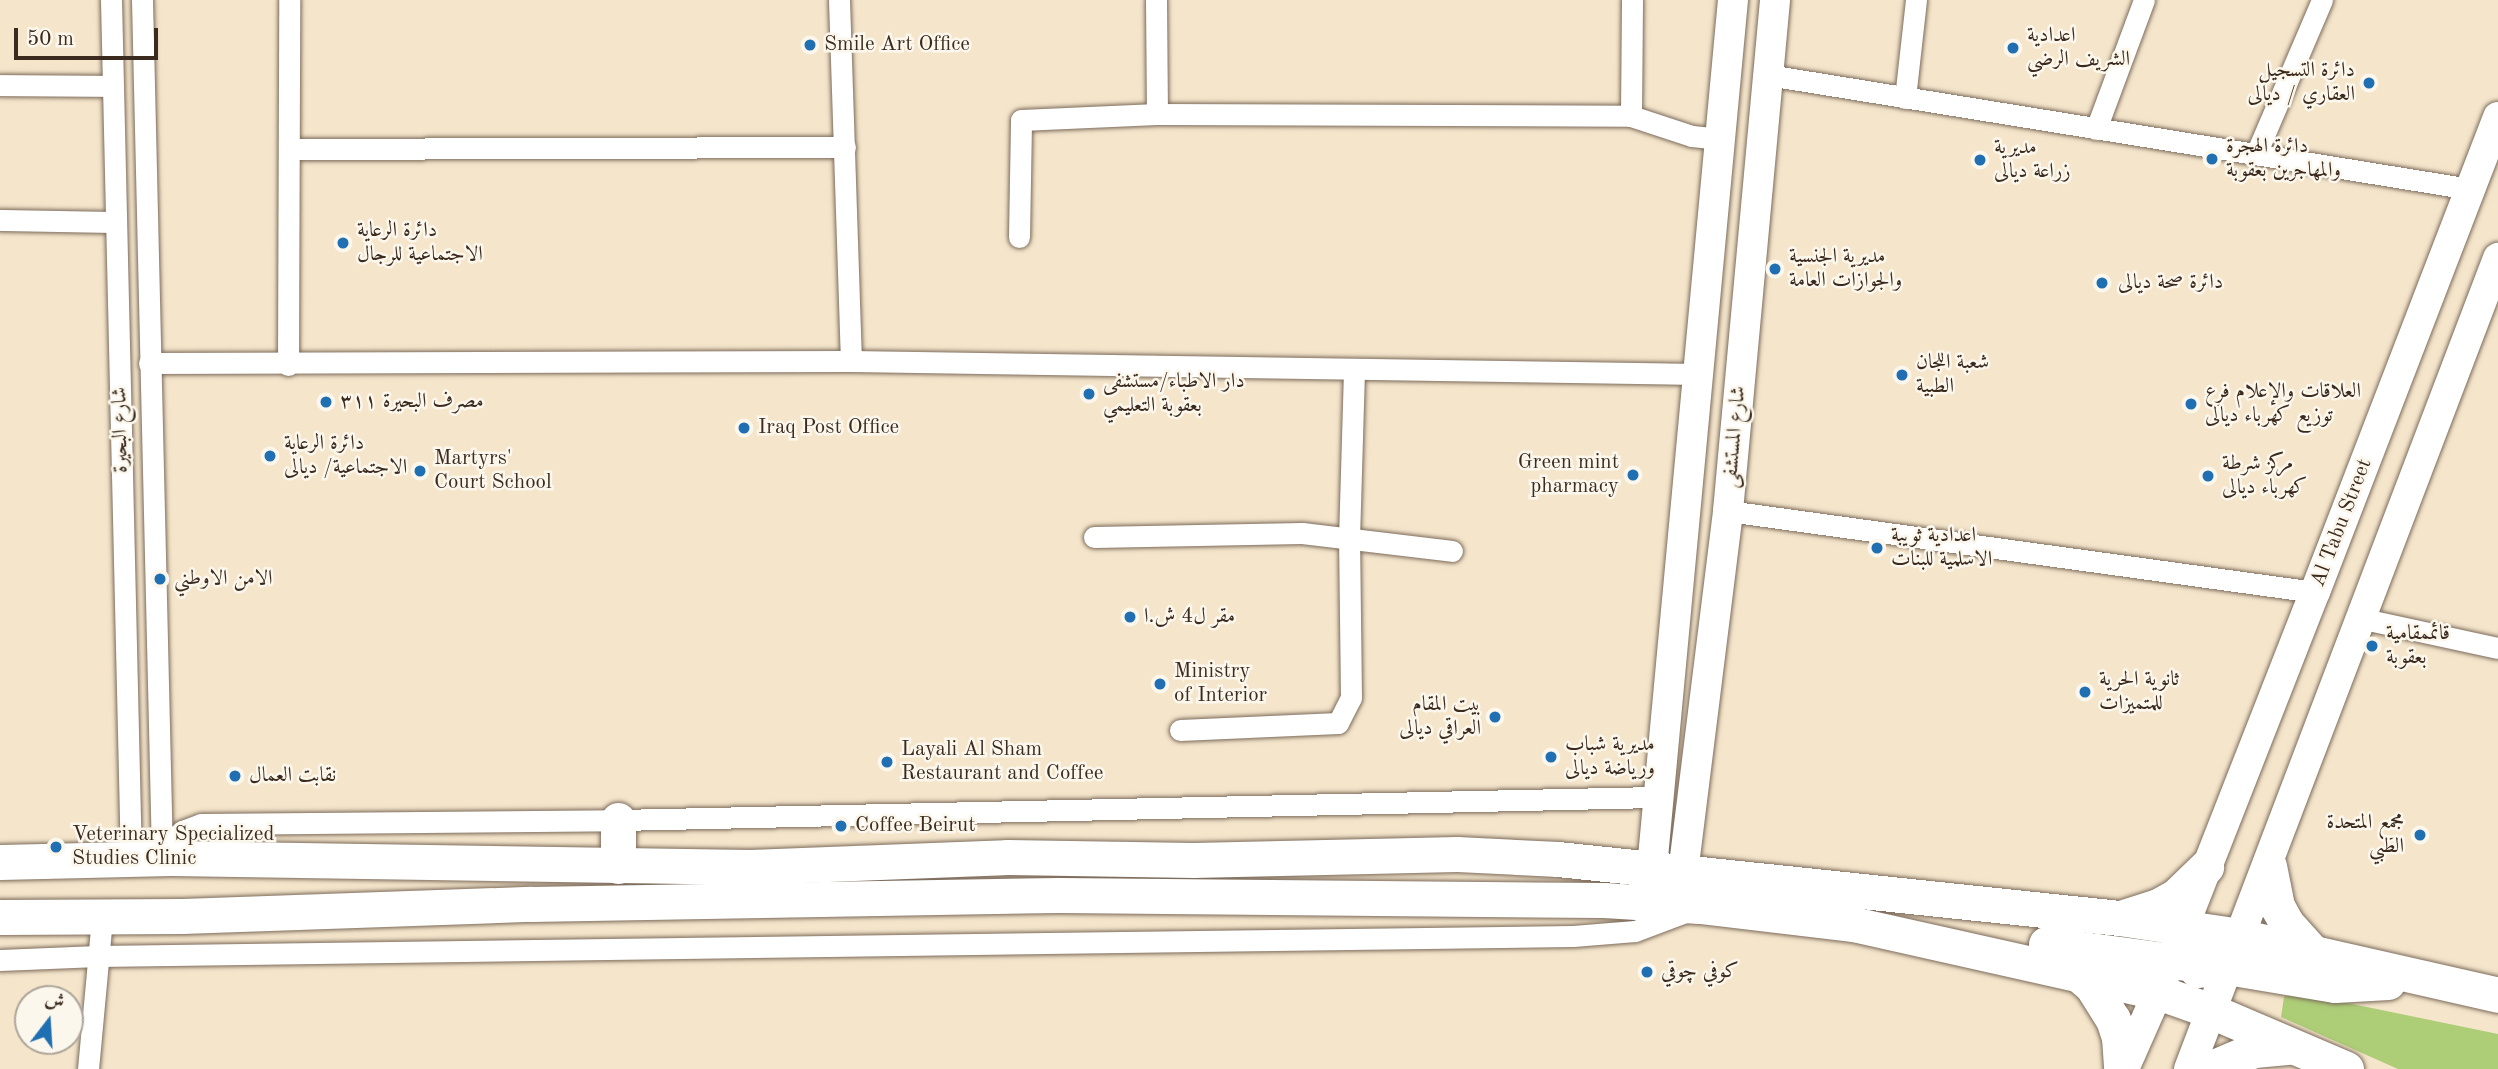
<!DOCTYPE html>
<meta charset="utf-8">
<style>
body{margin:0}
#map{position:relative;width:2498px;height:1069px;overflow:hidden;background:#f4e5cb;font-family:"Old Standard TT",Amiri,serif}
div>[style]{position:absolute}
.green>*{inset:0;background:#adce77}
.roads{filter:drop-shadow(0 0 2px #7c6b5b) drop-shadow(0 0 2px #7c6b5b)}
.street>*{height:21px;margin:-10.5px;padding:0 10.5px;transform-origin:10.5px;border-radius:10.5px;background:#fff}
.secondary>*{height:30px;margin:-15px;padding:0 15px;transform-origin:15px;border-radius:15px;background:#fff}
.primary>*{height:35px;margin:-17.5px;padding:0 17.5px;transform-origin:17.5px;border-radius:17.5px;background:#fff}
.dots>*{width:19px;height:19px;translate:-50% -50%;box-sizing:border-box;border:4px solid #fbf7ec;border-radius:50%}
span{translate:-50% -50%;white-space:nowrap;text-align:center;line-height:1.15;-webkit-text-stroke:5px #fbf7ec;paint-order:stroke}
.poi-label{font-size:21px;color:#3b2a1e}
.left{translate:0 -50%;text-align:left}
.right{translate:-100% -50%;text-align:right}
.street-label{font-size:21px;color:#3b2a1e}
.north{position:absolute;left:14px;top:985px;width:70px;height:70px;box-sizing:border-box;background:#fbf7ec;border:2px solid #aea59a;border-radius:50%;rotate:17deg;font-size:19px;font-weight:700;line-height:28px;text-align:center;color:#3b2a1e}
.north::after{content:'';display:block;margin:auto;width:24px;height:32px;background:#1f6fb2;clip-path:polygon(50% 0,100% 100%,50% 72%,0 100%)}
.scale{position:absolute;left:14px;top:28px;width:144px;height:32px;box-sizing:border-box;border:4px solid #3b2a1e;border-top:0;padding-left:9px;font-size:21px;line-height:24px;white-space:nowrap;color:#3b2a1e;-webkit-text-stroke:5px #fbf7ec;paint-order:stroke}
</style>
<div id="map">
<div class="green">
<i style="clip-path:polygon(2294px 992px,2498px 1034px,2498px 1069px,2398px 1069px,2281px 1017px,2284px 997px)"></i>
</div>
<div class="roads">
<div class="street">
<i style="left:111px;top:0;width:861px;rotate:88.67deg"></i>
<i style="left:142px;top:0;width:858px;rotate:88.66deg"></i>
<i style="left:839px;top:0;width:361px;rotate:88.1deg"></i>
<i style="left:1156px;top:0;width:114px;rotate:89.5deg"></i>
<i style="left:1768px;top:75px;width:711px;rotate:9.22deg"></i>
<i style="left:0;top:85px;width:113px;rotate:0.5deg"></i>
<i style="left:1905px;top:98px;width:99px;rotate:-83.6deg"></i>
<i style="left:1631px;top:116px;width:116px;rotate:-89.5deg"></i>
<i style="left:2096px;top:129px;width:138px;rotate:-69.6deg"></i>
<i style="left:290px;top:149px;width:555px;rotate:-0.21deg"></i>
<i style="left:2256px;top:154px;width:168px;rotate:-66.8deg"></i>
<i style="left:0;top:220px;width:116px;rotate:1deg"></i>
<i style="left:1019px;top:237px;width:117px;rotate:-89deg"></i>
<i style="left:1021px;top:120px;width:136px;rotate:-2.5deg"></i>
<i style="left:1157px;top:114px;width:474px;rotate:0.2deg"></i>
<i style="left:1631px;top:116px;width:64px;rotate:18.2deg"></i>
<i style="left:1692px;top:136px;width:29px;rotate:6deg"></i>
<i style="left:149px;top:363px;width:702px;rotate:-0.16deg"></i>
<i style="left:851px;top:361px;width:848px;rotate:0.88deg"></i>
<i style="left:288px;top:365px;width:365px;rotate:-89.8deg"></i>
<i style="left:1728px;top:511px;width:593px;rotate:7.86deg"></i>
<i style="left:1094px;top:537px;width:208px;rotate:-1.1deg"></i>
<i style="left:1302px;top:533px;width:151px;rotate:6.8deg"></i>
<i style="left:2359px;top:618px;width:142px;rotate:12.2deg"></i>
<i style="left:1180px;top:730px;width:158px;rotate:-2.5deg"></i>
<i style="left:1338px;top:723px;width:28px;rotate:-63deg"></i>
<i style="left:1351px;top:698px;width:159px;rotate:-90.7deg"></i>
<i style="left:1349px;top:539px;width:170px;rotate:-88.3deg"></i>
<i style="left:171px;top:858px;width:17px;rotate:-90deg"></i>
<i style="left:171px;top:841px;width:15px;rotate:-42deg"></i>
<i style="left:182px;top:831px;width:20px;rotate:-20deg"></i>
<i style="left:201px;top:824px;width:417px;rotate:-0.5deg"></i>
<i style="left:618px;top:820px;width:1041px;rotate:-1.27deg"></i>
<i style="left:0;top:960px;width:98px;rotate:-2.3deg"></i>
<i style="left:98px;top:956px;width:1475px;rotate:-0.78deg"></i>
<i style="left:1573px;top:936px;width:62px;rotate:-4.6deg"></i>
<i style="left:1635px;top:931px;width:57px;rotate:-20.7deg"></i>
<i style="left:88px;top:1069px;width:153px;rotate:-84.7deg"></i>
</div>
<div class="secondary">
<i style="left:1652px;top:868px;width:872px;rotate:-84.67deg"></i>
<i style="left:1683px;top:873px;width:365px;rotate:-82.9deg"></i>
<i style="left:1728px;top:511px;width:513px;rotate:-84.74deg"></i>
<i style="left:2124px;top:1069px;width:84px;rotate:-66.2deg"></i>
<i style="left:2158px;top:992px;width:430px;rotate:-68.6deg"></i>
<i style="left:2315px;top:592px;width:509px;rotate:-68.93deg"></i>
<i style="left:2189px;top:1069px;width:868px;rotate:-69.14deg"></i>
</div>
<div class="primary">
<i style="left:618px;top:820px;width:46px;rotate:90deg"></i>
<i style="left:0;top:862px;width:171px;rotate:-1.3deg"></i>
<i style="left:171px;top:858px;width:579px;rotate:0.89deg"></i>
<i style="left:750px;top:867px;width:258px;rotate:-2.2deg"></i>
<i style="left:1008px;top:857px;width:185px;rotate:0.9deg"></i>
<i style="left:1193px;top:860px;width:264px;rotate:-1.3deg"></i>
<i style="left:1457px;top:854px;width:101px;rotate:2.8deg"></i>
<i style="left:1558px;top:859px;width:564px;rotate:6deg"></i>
<i style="left:2119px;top:918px;width:121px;rotate:8.5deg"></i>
<i style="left:2239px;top:936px;width:266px;rotate:12.8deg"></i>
<i style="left:2269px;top:866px;width:41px;rotate:78.7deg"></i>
<i style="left:2277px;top:906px;width:21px;rotate:61deg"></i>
<i style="left:2287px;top:924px;width:40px;rotate:48deg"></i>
<i style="left:0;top:917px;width:182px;rotate:-0.3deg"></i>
<i style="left:182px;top:916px;width:349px;rotate:-2deg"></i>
<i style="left:531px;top:904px;width:528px;rotate:-0.98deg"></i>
<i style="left:1059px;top:895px;width:545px;rotate:0.53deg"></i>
<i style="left:1604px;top:900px;width:96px;rotate:3.6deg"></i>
<i style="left:1700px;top:906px;width:154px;rotate:6.7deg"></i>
<i style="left:1853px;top:924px;width:312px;rotate:12.6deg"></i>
<i style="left:2158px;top:992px;width:56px;rotate:19.7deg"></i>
<i style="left:2211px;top:1011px;width:147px;rotate:23.2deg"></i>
<i style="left:2124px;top:917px;width:36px;rotate:-18deg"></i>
<i style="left:2158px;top:906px;width:21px;rotate:-29deg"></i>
<i style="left:2176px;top:896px;width:42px;rotate:-44deg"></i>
<i style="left:2046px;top:944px;width:148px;rotate:7.7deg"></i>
<i style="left:2193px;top:964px;width:22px;rotate:-16deg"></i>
<i style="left:2214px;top:958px;width:33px;rotate:-41deg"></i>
<i style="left:2197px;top:970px;width:30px;rotate:-6deg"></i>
<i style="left:2227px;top:967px;width:109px;rotate:9.5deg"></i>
<i style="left:2335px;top:985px;width:53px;rotate:-3.2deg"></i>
<i style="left:2077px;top:973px;width:20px;rotate:41deg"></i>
<i style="left:2092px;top:986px;width:39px;rotate:58deg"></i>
<i style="left:2113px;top:1019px;width:19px;rotate:72deg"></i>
<i style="left:2119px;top:1037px;width:32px;rotate:86deg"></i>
<i style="left:2209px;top:1069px;width:49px;rotate:-22.9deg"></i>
<i style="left:2254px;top:1050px;width:38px;rotate:-5deg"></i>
</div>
</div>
<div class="dots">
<i style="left:810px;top:45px;background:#1f6fb2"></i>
<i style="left:2013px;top:48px;background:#1f6fb2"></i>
<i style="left:2369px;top:83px;background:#1f6fb2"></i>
<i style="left:2212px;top:159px;background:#1f6fb2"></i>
<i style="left:1980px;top:160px;background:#1f6fb2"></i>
<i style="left:343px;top:243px;background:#1f6fb2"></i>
<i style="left:1775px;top:269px;background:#1f6fb2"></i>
<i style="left:2102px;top:283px;background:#1f6fb2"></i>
<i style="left:1902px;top:375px;background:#1f6fb2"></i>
<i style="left:1089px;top:394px;background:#1f6fb2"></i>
<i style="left:326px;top:402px;background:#1f6fb2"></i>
<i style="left:2191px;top:404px;background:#1f6fb2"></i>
<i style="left:744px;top:428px;background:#1f6fb2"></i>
<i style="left:270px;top:456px;background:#1f6fb2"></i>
<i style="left:420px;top:471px;background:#1f6fb2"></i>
<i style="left:1633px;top:475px;background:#1f6fb2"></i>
<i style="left:2208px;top:476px;background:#1f6fb2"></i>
<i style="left:1877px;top:548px;background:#1f6fb2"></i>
<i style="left:160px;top:579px;background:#1f6fb2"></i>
<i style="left:1130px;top:617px;background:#1f6fb2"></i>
<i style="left:2372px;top:646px;background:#1f6fb2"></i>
<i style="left:1160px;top:684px;background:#1f6fb2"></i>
<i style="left:2085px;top:692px;background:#1f6fb2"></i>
<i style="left:1495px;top:717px;background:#1f6fb2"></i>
<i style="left:1551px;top:757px;background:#1f6fb2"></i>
<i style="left:887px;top:762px;background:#1f6fb2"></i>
<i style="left:235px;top:776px;background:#1f6fb2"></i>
<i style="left:841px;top:826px;background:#1f6fb2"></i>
<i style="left:2420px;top:835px;background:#1f6fb2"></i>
<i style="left:56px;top:847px;background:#1f6fb2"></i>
<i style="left:1647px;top:972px;background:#1f6fb2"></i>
</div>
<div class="poi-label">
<span class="left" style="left:2027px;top:48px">اعدادية<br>الشريف الرضي</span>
<span class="left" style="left:824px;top:45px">Smile Art Office</span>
<span class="right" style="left:2355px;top:83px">دائرة التسجيل<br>العقاري / ديالى</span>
<span class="left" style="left:2226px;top:159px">دائرة الهجرة<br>والمهاجرين بعقوبة</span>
<span class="left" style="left:1994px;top:160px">مديرية<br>زراعة ديالى</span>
<span class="left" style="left:357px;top:243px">دائرة الرعاية<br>الاجتماعية للرجال</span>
<span class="left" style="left:1789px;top:269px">مديرية الجنسية<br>والجوازات العامة</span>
<span class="left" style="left:2118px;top:283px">دائرة صحة ديالى</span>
<span class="left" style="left:1916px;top:375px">شعبة اللجان<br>الطبية</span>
<span class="left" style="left:1103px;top:394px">دار الاطباء/مستشفى<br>بعقوبة التعليمي</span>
<span class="left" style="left:2205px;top:404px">العلاقات والإعلام فرع<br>توزيع كهرباء ديالى</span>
<span class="left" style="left:340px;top:402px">مصرف البحيرة ٣١١</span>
<span class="left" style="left:758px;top:428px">Iraq Post Office</span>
<span class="left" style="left:284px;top:456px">دائرة الرعاية<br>الاجتماعية/ ديالى</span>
<span class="left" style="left:434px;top:471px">Martyrs'<br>Court School</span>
<span class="right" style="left:1619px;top:475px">Green mint<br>pharmacy</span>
<span class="left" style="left:2222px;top:476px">مركز شرطة<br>كهرباء ديالى</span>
<span class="left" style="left:1891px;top:548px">اعدادية ثويبة<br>الاسلمية للبنات</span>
<span class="left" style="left:174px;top:579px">الامن الاوطني</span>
<span class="left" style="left:1144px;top:617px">مقر ل4 ش.ا</span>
<span class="left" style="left:2386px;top:646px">قائممقامية<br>بعقوبة</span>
<span class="left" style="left:1174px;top:684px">Ministry<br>of Interior</span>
<span class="left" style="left:2099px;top:692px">ثانوية الحرية<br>للمتميزات</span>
<span class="right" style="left:1481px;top:717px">بيت المقام<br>العراقي ديالى</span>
<span class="left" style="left:1565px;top:757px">مديرية شباب<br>ورياضة ديالى</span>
<span class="left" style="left:901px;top:762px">Layali Al Sham<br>Restaurant and Coffee</span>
<span class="left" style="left:249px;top:776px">نقابت العمال</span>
<span class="right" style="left:2404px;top:835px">مجمع المتحدة<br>الطبي</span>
<span class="left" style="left:855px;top:826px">Coffee Beirut</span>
<span class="left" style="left:72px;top:847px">Veterinary Specialized<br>Studies Clinic</span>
<span class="left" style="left:1661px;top:972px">كوفي چوقي</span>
</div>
<div class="street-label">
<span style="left:121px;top:430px;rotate:-91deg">شارع البحيرة</span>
<span style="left:1735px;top:437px;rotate:-85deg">شارع المستشفى</span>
<span style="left:2342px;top:523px;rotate:-69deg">Al Tabu Street</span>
</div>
<div class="north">ش</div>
<div class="scale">50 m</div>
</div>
